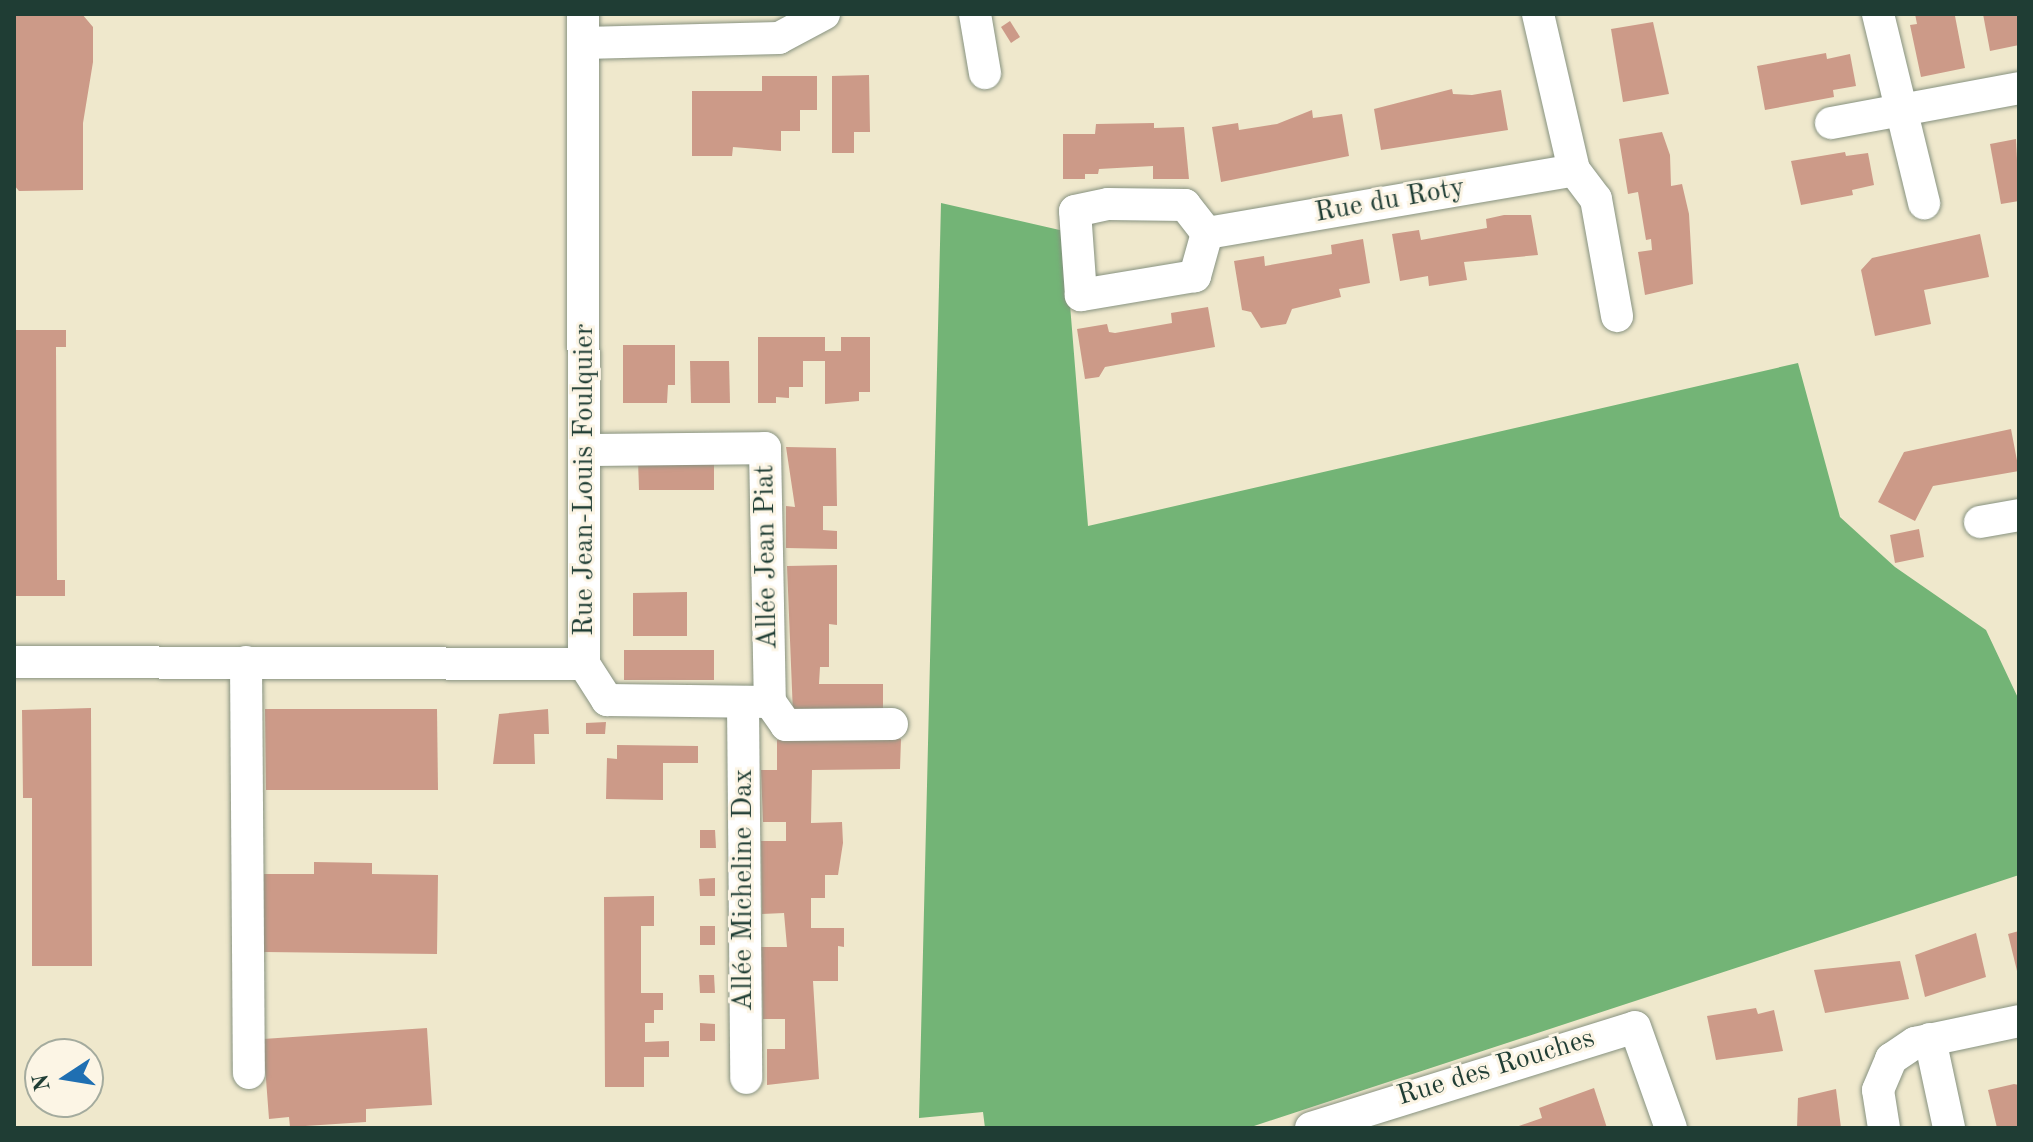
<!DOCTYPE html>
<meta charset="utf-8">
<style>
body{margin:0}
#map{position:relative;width:2033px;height:1142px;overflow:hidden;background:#efe8cc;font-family:"Old Standard TT",serif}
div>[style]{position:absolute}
.forest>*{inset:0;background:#73b476}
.building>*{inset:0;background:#cc9a88}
.roads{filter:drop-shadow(0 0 2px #879280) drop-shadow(0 0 2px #879280)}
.street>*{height:32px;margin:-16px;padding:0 16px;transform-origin:16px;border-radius:16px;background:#fff}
span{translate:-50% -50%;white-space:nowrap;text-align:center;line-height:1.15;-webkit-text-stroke:6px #fcf5e5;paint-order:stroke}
.street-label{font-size:28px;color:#1f3d34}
.frame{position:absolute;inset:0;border:16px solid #1f3d34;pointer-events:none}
.north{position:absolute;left:24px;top:1038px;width:80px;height:80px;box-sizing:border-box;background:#fcf5e5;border:2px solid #a4ab9e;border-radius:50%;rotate:258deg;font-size:22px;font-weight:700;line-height:32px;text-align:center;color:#1f3d34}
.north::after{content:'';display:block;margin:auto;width:28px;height:36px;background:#1f6fb2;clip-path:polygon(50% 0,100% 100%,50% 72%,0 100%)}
</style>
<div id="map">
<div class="forest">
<i style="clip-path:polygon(941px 203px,1064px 231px,1088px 526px,1798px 363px,1840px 517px,1895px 567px,1986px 630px,2019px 700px,2019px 875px,1248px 1128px,985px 1128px,983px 1112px,919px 1118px)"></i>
</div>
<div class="building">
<i style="clip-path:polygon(14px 14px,82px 14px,93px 27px,93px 62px,83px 123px,83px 190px,19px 191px,14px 185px)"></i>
<i style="clip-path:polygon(1915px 14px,1955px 16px,1965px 68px,1921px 77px,1910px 25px,1917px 24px)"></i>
<i style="clip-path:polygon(1983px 14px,2019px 14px,2019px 45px,1990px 51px)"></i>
<i style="clip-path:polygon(1010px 21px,1020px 37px,1011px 43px,1001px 27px)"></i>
<i style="clip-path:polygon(1653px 22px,1669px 94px,1623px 102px,1611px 29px)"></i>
<i style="clip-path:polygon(1826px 53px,1827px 59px,1850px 54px,1856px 86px,1833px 90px,1834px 97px,1765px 110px,1757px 66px)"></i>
<i style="clip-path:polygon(869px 75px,870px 132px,854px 132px,854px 153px,832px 153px,832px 76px)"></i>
<i style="clip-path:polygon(762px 76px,817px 76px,817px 110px,800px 110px,800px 131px,781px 131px,781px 151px,733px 147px,732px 156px,692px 156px,692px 91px,762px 91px)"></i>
<i style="clip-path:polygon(1452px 89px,1453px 94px,1472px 95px,1501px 90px,1508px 130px,1381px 150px,1374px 109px)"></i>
<i style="clip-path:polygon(1312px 110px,1313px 118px,1342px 114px,1349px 156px,1221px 182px,1212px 127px,1238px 123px,1239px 130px,1277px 124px)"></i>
<i style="clip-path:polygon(1154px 123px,1154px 128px,1184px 127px,1189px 179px,1153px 179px,1153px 166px,1099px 169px,1098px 174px,1085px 174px,1085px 179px,1063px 179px,1063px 134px,1095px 134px,1096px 124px)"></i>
<i style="clip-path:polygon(1662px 132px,1670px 155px,1671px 186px,1682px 184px,1689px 214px,1693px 284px,1645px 295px,1638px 252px,1652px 250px,1651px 239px,1646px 240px,1638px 192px,1628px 194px,1619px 139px)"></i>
<i style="clip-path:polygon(2016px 139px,2019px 201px,2001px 204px,1990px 144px)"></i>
<i style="clip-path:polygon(1845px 152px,1846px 156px,1868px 153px,1874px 185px,1852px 190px,1853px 195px,1801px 205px,1791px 161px)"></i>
<i style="clip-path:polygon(1504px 215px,1531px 215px,1538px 255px,1464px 262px,1467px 280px,1429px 286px,1428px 276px,1400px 281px,1392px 234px,1419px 230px,1421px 240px,1487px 228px,1486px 219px)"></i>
<i style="clip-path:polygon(1980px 234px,1989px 277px,1924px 290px,1931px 324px,1875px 336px,1861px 270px,1872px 258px)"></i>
<i style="clip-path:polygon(1363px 239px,1370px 283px,1339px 289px,1341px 297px,1292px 309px,1286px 324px,1261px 328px,1251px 312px,1242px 310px,1234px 261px,1264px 256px,1265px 266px,1332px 254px,1331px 245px)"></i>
<i style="clip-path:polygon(1208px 307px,1215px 347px,1105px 367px,1099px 377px,1085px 379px,1077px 329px,1107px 324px,1109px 332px,1115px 333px,1172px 323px,1171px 313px)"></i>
<i style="clip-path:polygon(14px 330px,66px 330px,66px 347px,56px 347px,57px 580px,65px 580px,65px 596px,14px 596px)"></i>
<i style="clip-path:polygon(758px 337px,825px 337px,825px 351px,841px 351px,841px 337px,870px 337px,870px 392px,859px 392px,859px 401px,825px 404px,825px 361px,803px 361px,803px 387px,789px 387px,789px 398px,776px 397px,776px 403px,758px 403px)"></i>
<i style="clip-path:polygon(623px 345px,675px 345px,675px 385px,668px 385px,667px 403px,623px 403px)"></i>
<i style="clip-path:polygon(690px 361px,729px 361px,730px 403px,691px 403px)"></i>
<i style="clip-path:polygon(2011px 429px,2019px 471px,1933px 486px,1915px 521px,1878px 502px,1904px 452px)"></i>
<i style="clip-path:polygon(786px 447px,836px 448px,837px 506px,823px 506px,823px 530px,837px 531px,837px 549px,786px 548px,786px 506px,795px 507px)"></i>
<i style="clip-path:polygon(638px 460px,714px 460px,714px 490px,639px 490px)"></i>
<i style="clip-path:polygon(1919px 529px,1924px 557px,1895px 563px,1890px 535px)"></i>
<i style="clip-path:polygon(837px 565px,837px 625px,829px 624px,829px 667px,820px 667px,819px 684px,883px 684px,883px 714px,793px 714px,787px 566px)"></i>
<i style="clip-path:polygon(687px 592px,687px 636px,633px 636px,633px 593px)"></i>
<i style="clip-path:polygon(624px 650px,714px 650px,714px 680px,624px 680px)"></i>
<i style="clip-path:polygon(91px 708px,92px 966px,32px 966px,32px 798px,23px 798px,22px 710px)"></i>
<i style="clip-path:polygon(265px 709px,437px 709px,438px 790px,266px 790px)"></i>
<i style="clip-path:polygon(548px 709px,549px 734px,534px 734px,535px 764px,493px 764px,499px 714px)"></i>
<i style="clip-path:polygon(606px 722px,605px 734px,586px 734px,586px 723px)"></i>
<i style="clip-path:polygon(901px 739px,900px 769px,812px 770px,811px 823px,842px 822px,843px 843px,838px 875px,825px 875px,825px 898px,811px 898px,811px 928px,844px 928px,844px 947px,838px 946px,838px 981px,813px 981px,819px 1079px,767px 1085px,767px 1049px,785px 1049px,785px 1019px,763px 1019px,761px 947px,787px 947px,784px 913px,762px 914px,761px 841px,786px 841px,786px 822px,763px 822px,761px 770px,777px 770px,777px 740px)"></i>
<i style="clip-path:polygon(617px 745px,698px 746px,698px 763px,663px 763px,663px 800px,606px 799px,607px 758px,617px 759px)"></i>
<i style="clip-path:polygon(700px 830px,715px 830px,716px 848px,700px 848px)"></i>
<i style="clip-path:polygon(314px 862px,372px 863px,372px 874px,438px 875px,437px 954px,264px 952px,264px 874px,314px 874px)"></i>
<i style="clip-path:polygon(715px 878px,715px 896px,700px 896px,699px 879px)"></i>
<i style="clip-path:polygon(654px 896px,654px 926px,641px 926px,641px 993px,663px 993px,663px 1010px,654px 1010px,654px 1023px,645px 1023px,645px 1042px,669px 1041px,669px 1057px,644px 1057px,644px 1087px,605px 1087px,604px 897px)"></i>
<i style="clip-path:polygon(700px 926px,715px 926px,715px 945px,700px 945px)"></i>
<i style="clip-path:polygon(2019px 931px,2019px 974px,2018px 975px,2008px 934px)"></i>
<i style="clip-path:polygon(1976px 933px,1986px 977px,1925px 997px,1915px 955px)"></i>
<i style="clip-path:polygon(1900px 961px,1909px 999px,1825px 1013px,1814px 970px)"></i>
<i style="clip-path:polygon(699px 975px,714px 975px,715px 993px,700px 993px)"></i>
<i style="clip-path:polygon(1756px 1008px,1758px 1014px,1774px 1010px,1783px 1051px,1716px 1060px,1707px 1016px)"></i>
<i style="clip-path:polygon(700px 1023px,715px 1024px,715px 1041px,700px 1041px)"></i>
<i style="clip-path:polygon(427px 1028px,432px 1105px,366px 1109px,366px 1122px,290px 1127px,289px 1117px,269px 1119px,263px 1039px)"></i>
<i style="clip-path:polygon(2014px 1084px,2019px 1085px,2019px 1126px,1997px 1128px,1988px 1090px)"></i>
<i style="clip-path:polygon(1594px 1088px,1607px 1128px,1513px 1128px,1542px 1118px,1539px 1108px)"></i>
<i style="clip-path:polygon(1836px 1089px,1841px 1128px,1797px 1128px,1798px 1098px)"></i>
</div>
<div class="roads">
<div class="street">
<i style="left:975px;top:14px;width:60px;rotate:80.4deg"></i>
<i style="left:1878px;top:14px;width:195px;rotate:76.3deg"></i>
<i style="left:584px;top:43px;width:195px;rotate:-1.5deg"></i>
<i style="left:779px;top:38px;width:51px;rotate:-28.1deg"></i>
<i style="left:1831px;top:123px;width:191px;rotate:-10.5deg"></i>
<i style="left:1574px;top:170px;width:36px;rotate:53deg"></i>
<i style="left:1596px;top:199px;width:119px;rotate:79.8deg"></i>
<i style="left:1108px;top:204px;width:77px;rotate:0.7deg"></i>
<i style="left:1185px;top:205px;width:36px;rotate:52deg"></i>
<i style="left:1207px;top:233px;width:45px;rotate:105.6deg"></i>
<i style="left:1195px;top:276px;width:116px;rotate:170.5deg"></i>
<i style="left:1081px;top:295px;width:84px;rotate:-94.1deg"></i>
<i style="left:1075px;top:211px;width:34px;rotate:-12deg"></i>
<i style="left:1207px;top:233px;width:372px;rotate:-9.7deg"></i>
<i style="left:1574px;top:170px;width:160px;rotate:-103deg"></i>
<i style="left:585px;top:450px;width:180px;rotate:-0.6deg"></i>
<i style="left:765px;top:448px;width:254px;rotate:88.9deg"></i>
<i style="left:1980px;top:522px;width:40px;rotate:-10deg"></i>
<i style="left:14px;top:662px;width:570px;rotate:0.2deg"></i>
<i style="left:584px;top:664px;width:650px;rotate:-90.09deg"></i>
<i style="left:246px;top:662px;width:411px;rotate:89.6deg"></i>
<i style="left:584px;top:664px;width:43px;rotate:57.4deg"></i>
<i style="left:607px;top:700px;width:163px;rotate:0.7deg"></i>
<i style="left:770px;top:702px;width:28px;rotate:55deg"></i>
<i style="left:786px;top:725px;width:106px;rotate:-0.5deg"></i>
<i style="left:743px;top:702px;width:376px;rotate:89.5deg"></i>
<i style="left:1930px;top:1039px;width:91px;rotate:77.9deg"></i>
<i style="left:1311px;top:1128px;width:339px;rotate:-17.3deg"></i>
<i style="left:1635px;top:1027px;width:107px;rotate:70.4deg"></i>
<i style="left:1884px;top:1128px;width:38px;rotate:-99deg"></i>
<i style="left:1878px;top:1090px;width:34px;rotate:-67deg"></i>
<i style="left:1891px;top:1059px;width:29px;rotate:-34deg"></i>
<i style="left:1915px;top:1043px;width:106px;rotate:-11.9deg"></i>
</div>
</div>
<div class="street-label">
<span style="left:1390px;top:201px;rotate:-10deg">Rue du Roty</span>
<span style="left:585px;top:480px;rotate:-90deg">Rue Jean-Louis Foulquier</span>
<span style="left:767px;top:557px;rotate:-91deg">Allée Jean Piat</span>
<span style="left:744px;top:890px;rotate:-90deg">Allée Micheline Dax</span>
<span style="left:1496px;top:1068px;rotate:-17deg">Rue des Rouches</span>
</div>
<div class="frame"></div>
<div class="north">N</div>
</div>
